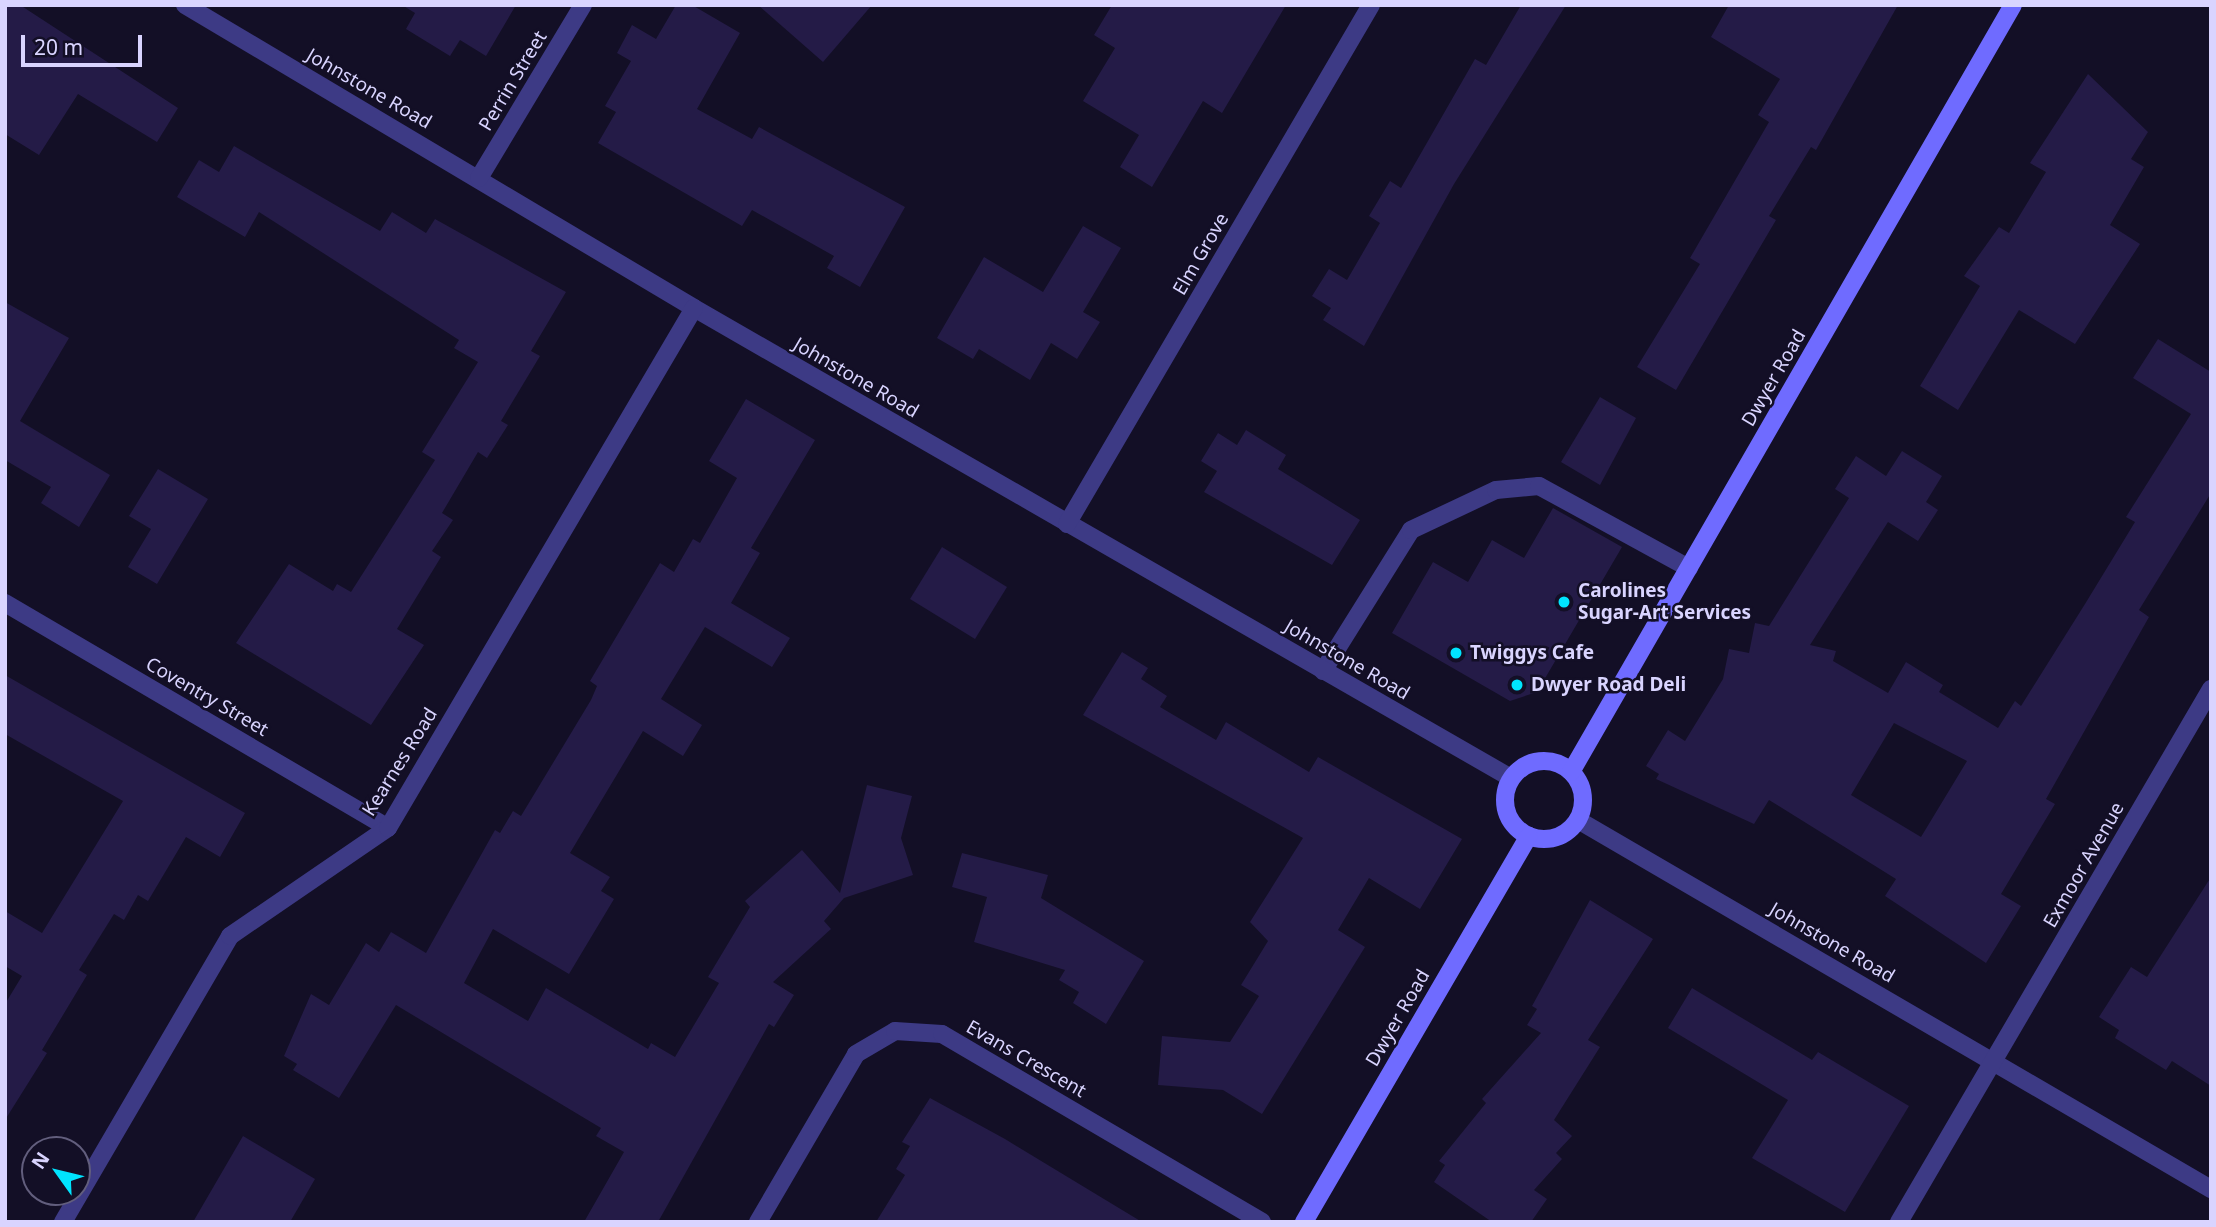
<!DOCTYPE html>
<style>
body{margin:0}
#map{position:relative;width:2216px;height:1227px;overflow:hidden;background:#130f26;font-family:"Noto Sans",sans-serif}
div>[style]{position:absolute}
.building>*{inset:0;background:#241b47}
.lane>*{height:18px;margin:-9px;padding:0 9px;transform-origin:9px;border-radius:9px;background:#3d3a85}
.street>*{height:18px;margin:-9px;padding:0 9px;transform-origin:9px;border-radius:9px;background:#3d3a85}
.secondary>*{height:18px;margin:-9px;padding:0 9px;transform-origin:9px;border-radius:9px;background:#6f6bff}
.secondary>.ring{margin:-9px;padding:0;box-sizing:content-box;background:none;border:18px solid #6f6bff;border-radius:50%}
.dots>*{width:19px;height:19px;translate:-50% -50%;box-sizing:border-box;border:4px solid #130f26;border-radius:50%}
span{translate:-50% -50%;white-space:nowrap;text-align:center;line-height:1.15;-webkit-text-stroke:5px #130f26;paint-order:stroke}
.street-label{font-size:19px;color:#d9d4ff}
.poi-label{font-size:19px;color:#d9d4ff;font-weight:700}
.left{translate:0 -50%;text-align:left}
.frame{position:absolute;inset:0;border:7px solid #d9d4ff;pointer-events:none}
.north{position:absolute;left:21px;top:1136px;width:70px;height:70px;box-sizing:border-box;background:#130f26;border:2px solid #625e7d;border-radius:50%;rotate:304deg;font-size:19px;font-weight:700;line-height:28px;text-align:center;color:#d9d4ff}
.north::after{content:'';display:block;margin:auto;width:24px;height:32px;background:#00e5ff;clip-path:polygon(50% 0,100% 100%,50% 72%,0 100%)}
.scale{position:absolute;left:21px;top:35px;width:121px;height:32px;box-sizing:border-box;border:4px solid #d9d4ff;border-top:0;padding-left:9px;font-size:21px;line-height:24px;white-space:nowrap;color:#d9d4ff;-webkit-text-stroke:5px #130f26;paint-order:stroke}
</style>
<div id="map">
<div class="building">
<i style="clip-path:polygon(5px 5px,20px 5px,178px 108px,157px 142px,78px 94px,39px 155px,5px 134px)"></i>
<i style="clip-path:polygon(402px 5px,516px 5px,486px 56px,460px 40px,450px 56px,406px 29px,415px 13px)"></i>
<i style="clip-path:polygon(676px 5px,692px 5px,740px 33px,697px 109px,752px 139px,759px 127px,905px 207px,860px 287px,827px 268px,834px 256px,752px 210px,742px 226px,598px 143px,616px 112px,605px 106px,631px 61px,617px 53px,632px 25px,656px 39px)"></i>
<i style="clip-path:polygon(758px 5px,872px 5px,823px 62px)"></i>
<i style="clip-path:polygon(1112px 5px,1286px 5px,1222px 113px,1203px 101px,1152px 187px,1120px 167px,1139px 135px,1083px 101px,1115px 48px,1094px 35px)"></i>
<i style="clip-path:polygon(1521px 5px,1566px 5px,1454px 184px,1364px 346px,1323px 320px,1331px 308px,1312px 296px,1329px 269px,1347px 280px,1380px 223px,1369px 216px,1390px 181px,1401px 188px,1475px 59px,1486px 65px)"></i>
<i style="clip-path:polygon(1729px 5px,1898px 5px,1816px 150px,1811px 147px,1769px 216px,1776px 220px,1676px 390px,1637px 367px,1700px 264px,1690px 258px,1769px 122px,1758px 115px,1780px 79px,1711px 37px)"></i>
<i style="clip-path:polygon(2088px 74px,2148px 132px,2131px 159px,2144px 167px,2110px 225px,2140px 244px,2075px 344px,2019px 310px,1958px 410px,1920px 386px,1980px 286px,1964px 276px,1999px 227px,2009px 233px,2046px 172px,2030px 163px)"></i>
<i style="clip-path:polygon(234px 146px,380px 231px,392px 212px,426px 233px,435px 219px,566px 292px,531px 351px,540px 356px,501px 421px,508px 425px,487px 458px,478px 452px,442px 513px,453px 520px,432px 551px,441px 557px,397px 629px,424px 645px,371px 725px,236px 643px,289px 564px,333px 591px,337px 584px,351px 592px,435px 460px,422px 452px,478px 362px,454px 348px,459px 340px,259px 212px,245px 237px,177px 197px,199px 160px,219px 172px)"></i>
<i style="clip-path:polygon(1083px 226px,1121px 248px,1083px 312px,1100px 322px,1077px 359px,1051px 343px,1030px 380px,979px 349px,973px 359px,937px 338px,984px 257px,1043px 292px)"></i>
<i style="clip-path:polygon(5px 302px,69px 338px,20px 421px,110px 475px,79px 527px,41px 503px,51px 487px,5px 460px)"></i>
<i style="clip-path:polygon(evenodd,2158px 339px,2211px 372px,2211px 493px,2139px 610px,2149px 617px,2046px 799px,2055px 804px,2001px 894px,2021px 906px,1986px 963px,1885px 896px,1896px 879px,1769px 800px,1754px 824px,1656px 779px,1659px 774px,1646px 766px,1668px 730px,1685px 741px,1723px 679px,1729px 649px,1749px 653px,1755px 623px,1769px 626px,1849px 498px,1835px 489px,1856px 456px,1886px 476px,1902px 451px,1942px 476px,1926px 502px,1938px 510px,1918px 541px,1888px 522px,1810px 645px,1836px 651px,1833px 661px,1888px 693px,1906px 662px,1943px 685px,1939px 692px,1998px 728px,2015px 701px,2021px 706px,2085px 604px,2135px 522px,2126px 517px,2191px 414px,2133px 378px,2158px 339px,1894px 723px,1967px 761px,1921px 837px,1851px 795px,1894px 723px)"></i>
<i style="clip-path:polygon(1600px 397px,1636px 418px,1600px 485px,1561px 462px)"></i>
<i style="clip-path:polygon(746px 399px,815px 440px,751px 548px,760px 553px,731px 603px,790px 638px,772px 667px,705px 627px,661px 699px,702px 725px,683px 756px,643px 731px,570px 853px,610px 877px,601px 891px,614px 899px,569px 974px,493px 929px,464px 983px,528px 1021px,546px 988px,648px 1049px,651px 1043px,675px 1057px,719px 983px,708px 977px,750px 907px,745px 901px,802px 850px,840px 893px,867px 785px,912px 796px,901px 838px,913px 875px,844px 898px,824px 921px,831px 929px,773px 982px,794px 995px,774px 1027px,769px 1024px,658px 1222px,584px 1222px,624px 1152px,596px 1136px,601px 1128px,396px 1005px,339px 1098px,293px 1070px,297px 1064px,284px 1056px,311px 994px,329px 1005px,366px 943px,379px 952px,391px 932px,426px 953px,495px 830px,500px 833px,513px 811px,521px 816px,591px 700px,597px 686px,590px 681px,660px 563px,674px 572px,693px 539px,700px 543px,737px 478px,709px 461px)"></i>
<i style="clip-path:polygon(1246px 430px,1286px 455px,1278px 469px,1360px 520px,1332px 565px,1204px 492px,1217px 471px,1201px 461px,1218px 433px,1237px 445px)"></i>
<i style="clip-path:polygon(158px 469px,208px 499px,157px 584px,128px 567px,151px 529px,129px 516px)"></i>
<i style="clip-path:polygon(1553px 508px,1622px 547px,1537px 692px,1510px 701px,1392px 633px,1433px 562px,1468px 582px,1492px 540px,1524px 558px)"></i>
<i style="clip-path:polygon(942px 547px,1007px 587px,975px 639px,910px 599px)"></i>
<i style="clip-path:polygon(1122px 652px,1148px 668px,1141px 679px,1167px 696px,1160px 707px,1216px 740px,1226px 722px,1309px 772px,1318px 757px,1462px 839px,1420px 909px,1369px 878px,1338px 930px,1365px 947px,1262px 1114px,1223px 1090px,1158px 1085px,1162px 1036px,1230px 1042px,1259px 996px,1241px 985px,1268px 941px,1250px 922px,1303px 838px,1083px 715px)"></i>
<i style="clip-path:polygon(5px 675px,245px 813px,220px 857px,186px 837px,148px 901px,138px 895px,124px 920px,114px 914px,79px 970px,87px 975px,42px 1050px,47px 1053px,5px 1120px,5px 1004px,22px 976px,5px 966px,5px 911px,42px 933px,123px 801px,5px 734px)"></i>
<i style="clip-path:polygon(962px 853px,1048px 875px,1041px 898px,1144px 961px,1106px 1024px,1073px 1003px,1079px 992px,1059px 980px,1065px 970px,974px 942px,987px 897px,952px 887px)"></i>
<i style="clip-path:polygon(2211px 877px,2211px 1086px,2172px 1061px,2166px 1070px,2115px 1038px,2119px 1030px,2099px 1017px,2131px 967px,2147px 977px)"></i>
<i style="clip-path:polygon(1590px 900px,1653px 939px,1588px 1040px,1600px 1047px,1554px 1120px,1572px 1136px,1556px 1153px,1562px 1159px,1534px 1190px,1547px 1199px,1531px 1222px,1492px 1222px,1434px 1182px,1445px 1165px,1439px 1161px,1486px 1103px,1482px 1099px,1541px 1033px,1527px 1025px,1537px 1009px,1532px 1006px)"></i>
<i style="clip-path:polygon(1692px 988px,1812px 1060px,1818px 1052px,1909px 1106px,1845px 1212px,1752px 1158px,1788px 1100px,1668px 1028px)"></i>
<i style="clip-path:polygon(930px 1098px,1005px 1139px,1142px 1222px,876px 1222px,905px 1175px,896px 1169px,910px 1146px,902px 1142px)"></i>
<i style="clip-path:polygon(243px 1136px,315px 1179px,290px 1222px,193px 1222px)"></i>
</div>
<div class="lane">
<i style="left:1323px;top:671px;width:166px;rotate:-58deg"></i>
<i style="left:1411px;top:530px;width:94px;rotate:-25.2deg"></i>
<i style="left:1496px;top:490px;width:43px;rotate:-5.3deg"></i>
<i style="left:1539px;top:486px;width:171px;rotate:28.7deg"></i>
</div>
<div class="street">
<i style="left:185px;top:5px;width:592px;rotate:30.76deg"></i>
<i style="left:694px;top:308px;width:943px;rotate:29.91deg"></i>
<i style="left:479px;top:178px;width:202px;rotate:-59deg"></i>
<i style="left:1067px;top:524px;width:601px;rotate:-59.64deg"></i>
<i style="left:5px;top:603px;width:444px;rotate:30.4deg"></i>
<i style="left:1578px;top:820px;width:733px;rotate:30.24deg"></i>
<i style="left:63px;top:1222px;width:331px;rotate:-59.7deg"></i>
<i style="left:230px;top:936px;width:191px;rotate:-34.4deg"></i>
<i style="left:388px;top:828px;width:603px;rotate:-59.52deg"></i>
<i style="left:758px;top:1222px;width:194px;rotate:-59.7deg"></i>
<i style="left:856px;top:1054px;width:45px;rotate:-30.5deg"></i>
<i style="left:895px;top:1031px;width:47px;rotate:3.7deg"></i>
<i style="left:942px;top:1034px;width:371px;rotate:30.4deg"></i>
<i style="left:1899px;top:1222px;width:618px;rotate:-59.66deg"></i>
</div>
<div class="secondary">
<i class="ring" style="left:1505px;top:761px;width:60px;height:60px"></i>
<i style="left:1571px;top:772px;width:885px;rotate:-60.05deg"></i>
<i style="left:1304px;top:1222px;width:447px;rotate:-59.8deg"></i>
</div>
<div class="dots">
<i style="left:1564px;top:602px;background:#00e5ff"></i>
<i style="left:1456px;top:653px;background:#00e5ff"></i>
<i style="left:1517px;top:685px;background:#00e5ff"></i>
</div>
<div class="street-label">
<span style="left:513px;top:81px;rotate:-59deg">Perrin Street</span>
<span style="left:369px;top:89px;rotate:30deg">Johnstone Road</span>
<span style="left:1201px;top:254px;rotate:-60deg">Elm Grove</span>
<span style="left:856px;top:378px;rotate:30deg">Johnstone Road</span>
<span style="left:1774px;top:378px;rotate:-60deg">Dwyer Road</span>
<span style="left:1347px;top:660px;rotate:30deg">Johnstone Road</span>
<span style="left:207px;top:697px;rotate:30deg">Coventry Street</span>
<span style="left:400px;top:762px;rotate:-58deg">Kearnes Road</span>
<span style="left:2084px;top:865px;rotate:-60deg">Exmoor Avenue</span>
<span style="left:1832px;top:943px;rotate:30deg">Johnstone Road</span>
<span style="left:1398px;top:1018px;rotate:-60deg">Dwyer Road</span>
<span style="left:1026px;top:1059px;rotate:30deg">Evans Crescent</span>
</div>
<div class="poi-label">
<span class="left" style="left:1578px;top:602px">Carolines<br>Sugar-Art Services</span>
<span class="left" style="left:1470px;top:653px">Twiggys Cafe</span>
<span class="left" style="left:1531px;top:685px">Dwyer Road Deli</span>
</div>
<div class="frame"></div>
<div class="north">N</div>
<div class="scale">20 m</div>
</div>
